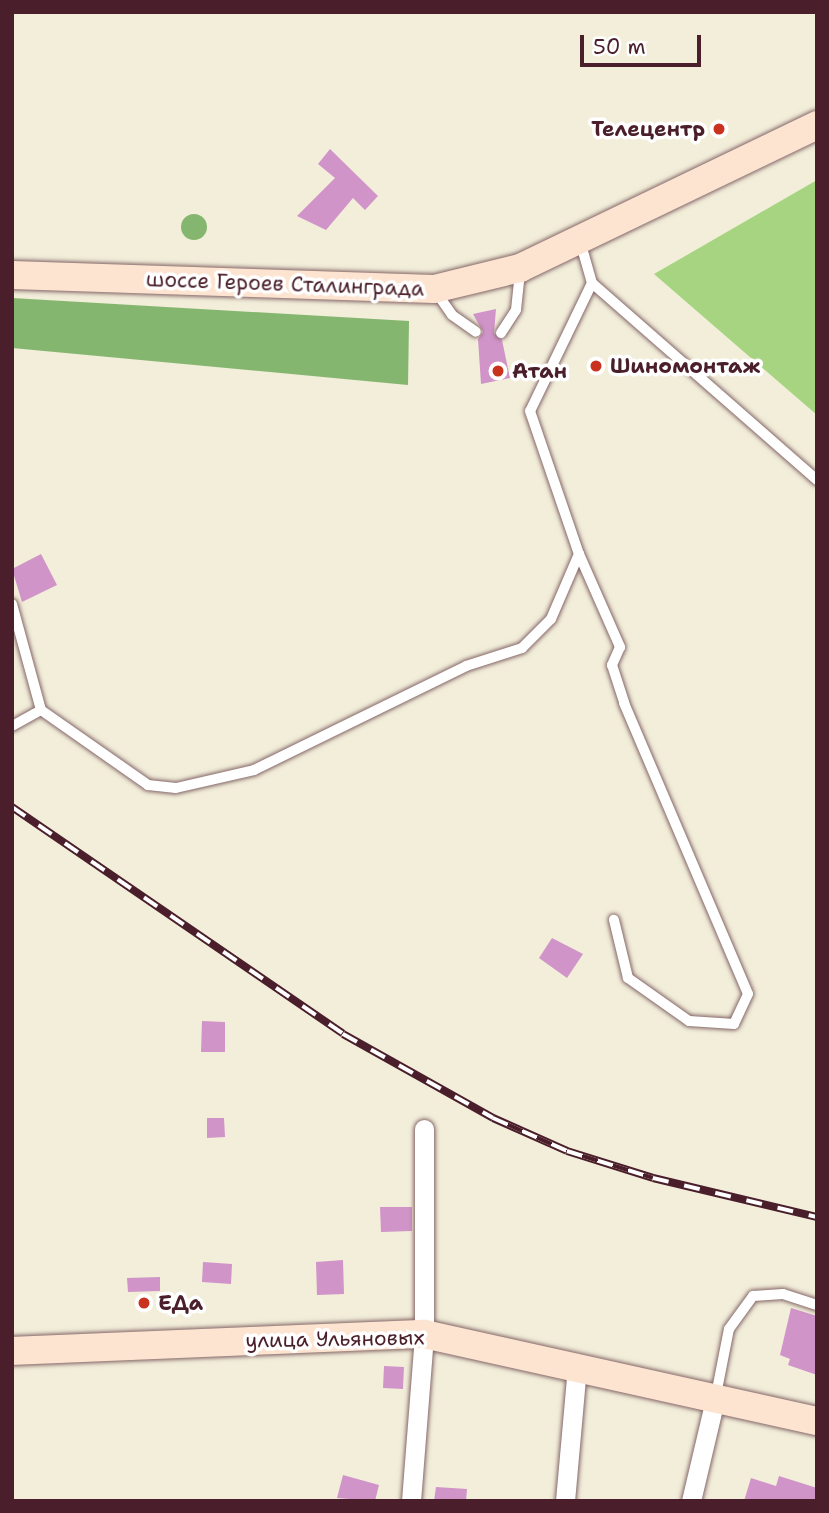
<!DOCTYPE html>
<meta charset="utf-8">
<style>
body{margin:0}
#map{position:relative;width:829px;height:1513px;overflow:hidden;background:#f2eeda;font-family:"Shantell Sans",sans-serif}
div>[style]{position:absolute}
.green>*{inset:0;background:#a7d481}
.forest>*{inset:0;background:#85b66f}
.round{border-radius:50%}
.building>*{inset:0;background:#d094c9}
.roads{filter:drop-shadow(0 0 2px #856768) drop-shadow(0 0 2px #856768)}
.lane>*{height:10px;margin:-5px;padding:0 5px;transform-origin:5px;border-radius:5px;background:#fff}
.street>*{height:19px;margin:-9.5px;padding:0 9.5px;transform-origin:9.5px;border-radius:9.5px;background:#fff}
.secondary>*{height:28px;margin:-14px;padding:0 14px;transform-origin:14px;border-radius:14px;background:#fde4d1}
.rail>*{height:8px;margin-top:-4px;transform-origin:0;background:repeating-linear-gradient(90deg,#fff 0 16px,#4a1f2b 0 32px);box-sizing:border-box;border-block:2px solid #4a1f2b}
.dots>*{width:19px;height:19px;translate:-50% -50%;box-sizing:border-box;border:4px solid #fff;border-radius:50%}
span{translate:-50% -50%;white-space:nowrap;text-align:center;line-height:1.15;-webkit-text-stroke:7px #fff;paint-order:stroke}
.poi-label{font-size:21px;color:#4a1f2b;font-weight:700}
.right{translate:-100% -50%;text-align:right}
.left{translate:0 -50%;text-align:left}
.street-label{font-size:21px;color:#4a1f2b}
.frame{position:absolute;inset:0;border:14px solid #4a1f2b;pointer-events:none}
.scale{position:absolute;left:580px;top:35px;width:121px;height:32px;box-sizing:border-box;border:4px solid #4a1f2b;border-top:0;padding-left:9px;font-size:21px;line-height:24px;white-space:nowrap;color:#4a1f2b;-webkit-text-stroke:5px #fff;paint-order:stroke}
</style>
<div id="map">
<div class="green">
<i style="clip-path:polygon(817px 180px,817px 415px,654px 274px)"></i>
</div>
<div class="forest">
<i class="round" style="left:181px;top:214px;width:26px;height:26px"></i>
<i style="clip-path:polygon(12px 298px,409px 321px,408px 385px,12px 348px)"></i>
</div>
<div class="building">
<i style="clip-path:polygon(330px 149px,378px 196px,365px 210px,353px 198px,326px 230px,297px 216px,335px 178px,318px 164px)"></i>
<i style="clip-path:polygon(496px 309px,494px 333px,502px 340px,510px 378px,481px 384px,478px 339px,483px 332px,473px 314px)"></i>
<i style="clip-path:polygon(41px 554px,57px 585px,22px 602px,12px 569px)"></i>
<i style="clip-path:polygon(552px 938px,583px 954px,567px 978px,539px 958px)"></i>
<i style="clip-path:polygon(202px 1021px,225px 1022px,225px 1052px,201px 1052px)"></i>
<i style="clip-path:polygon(207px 1118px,224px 1118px,225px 1137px,207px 1138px)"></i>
<i style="clip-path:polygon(380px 1207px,412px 1207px,412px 1231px,381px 1232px)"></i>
<i style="clip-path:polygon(343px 1260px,344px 1294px,317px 1295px,316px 1262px)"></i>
<i style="clip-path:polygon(203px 1262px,232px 1264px,231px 1284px,202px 1282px)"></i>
<i style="clip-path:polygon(160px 1277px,160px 1291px,128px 1292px,127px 1278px)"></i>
<i style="clip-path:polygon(791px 1308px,817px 1316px,817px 1375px,788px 1365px,790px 1359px,780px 1355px)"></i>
<i style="clip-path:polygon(384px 1366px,404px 1367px,403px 1389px,383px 1388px)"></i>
<i style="clip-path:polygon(343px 1475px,379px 1485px,375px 1501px,337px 1498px)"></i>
<i style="clip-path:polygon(779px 1476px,817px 1488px,817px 1501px,744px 1501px,751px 1478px,776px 1486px)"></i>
<i style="clip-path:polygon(436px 1487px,467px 1489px,466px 1501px,434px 1501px)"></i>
</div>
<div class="roads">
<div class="lane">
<i style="left:580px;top:241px;width:44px;rotate:74.1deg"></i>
<i style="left:592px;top:283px;width:299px;rotate:41.2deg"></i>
<i style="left:592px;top:283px;width:142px;rotate:115.8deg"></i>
<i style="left:530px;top:411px;width:151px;rotate:71.1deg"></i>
<i style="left:579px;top:554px;width:102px;rotate:66.2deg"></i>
<i style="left:620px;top:647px;width:20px;rotate:114deg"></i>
<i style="left:612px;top:665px;width:40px;rotate:72deg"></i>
<i style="left:624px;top:703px;width:316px;rotate:66.9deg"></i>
<i style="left:748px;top:994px;width:33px;rotate:115deg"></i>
<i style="left:734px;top:1024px;width:45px;rotate:-176.2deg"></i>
<i style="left:689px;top:1021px;width:75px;rotate:-144.8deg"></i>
<i style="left:628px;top:978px;width:60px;rotate:-103.6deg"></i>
<i style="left:436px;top:292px;width:28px;rotate:55deg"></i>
<i style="left:452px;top:315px;width:29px;rotate:35deg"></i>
<i style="left:501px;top:333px;width:27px;rotate:-57deg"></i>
<i style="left:516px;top:310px;width:38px;rotate:-84deg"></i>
<i style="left:12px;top:604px;width:110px;rotate:74.7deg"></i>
<i style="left:41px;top:710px;width:33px;rotate:151deg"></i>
<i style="left:41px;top:710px;width:131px;rotate:35deg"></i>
<i style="left:148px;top:785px;width:28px;rotate:6deg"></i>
<i style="left:176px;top:788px;width:80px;rotate:-13deg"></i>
<i style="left:254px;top:770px;width:236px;rotate:-26.1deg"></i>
<i style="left:466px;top:666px;width:59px;rotate:-17.8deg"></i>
<i style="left:522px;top:648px;width:41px;rotate:-45deg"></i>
<i style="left:551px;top:619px;width:71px;rotate:-66.7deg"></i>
<i style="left:716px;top:1395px;width:67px;rotate:-78.9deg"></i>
<i style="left:729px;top:1329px;width:41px;rotate:-54deg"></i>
<i style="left:753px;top:1296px;width:30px;rotate:-4deg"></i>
<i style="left:783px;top:1294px;width:36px;rotate:18deg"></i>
</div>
<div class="street">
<i style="left:411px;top:1501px;width:168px;rotate:-85.5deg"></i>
<i style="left:424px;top:1334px;width:205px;rotate:-90deg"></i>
<i style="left:565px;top:1501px;width:135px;rotate:-84.9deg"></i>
<i style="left:691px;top:1501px;width:109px;rotate:-76.7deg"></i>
</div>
<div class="secondary">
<i style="left:12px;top:275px;width:422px;rotate:1.9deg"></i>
<i style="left:434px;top:289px;width:89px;rotate:-13.7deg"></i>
<i style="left:520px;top:268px;width:330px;rotate:-25.7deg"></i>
<i style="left:12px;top:1351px;width:412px;rotate:-2.4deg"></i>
<i style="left:424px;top:1334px;width:403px;rotate:12.5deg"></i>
</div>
</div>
<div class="rail">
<i style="left:12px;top:807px;width:401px;rotate:34.4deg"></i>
<i style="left:343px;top:1034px;width:172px;rotate:29.2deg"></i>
<i style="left:493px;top:1118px;width:81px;rotate:24deg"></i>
<i style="left:567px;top:1151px;width:90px;rotate:17.4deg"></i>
<i style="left:653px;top:1178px;width:169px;rotate:13.4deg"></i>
</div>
<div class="dots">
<i style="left:719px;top:129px;background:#c8321e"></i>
<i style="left:596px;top:366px;background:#c8321e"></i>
<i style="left:498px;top:371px;background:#c8321e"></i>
<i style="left:144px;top:1303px;background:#c8321e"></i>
</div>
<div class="poi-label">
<span class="right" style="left:705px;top:129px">Телецентр</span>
<span class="left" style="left:610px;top:366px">Шиномонтаж</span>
<span class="left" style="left:512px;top:371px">Атан</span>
<span class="left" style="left:158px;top:1303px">ЕДа</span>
</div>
<div class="street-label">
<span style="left:285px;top:284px;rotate:2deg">шоссе Героев Сталинграда</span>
<span style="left:335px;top:1339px;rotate:-1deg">улица Ульяновых</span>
</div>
<div class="frame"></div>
<div class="scale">50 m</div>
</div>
